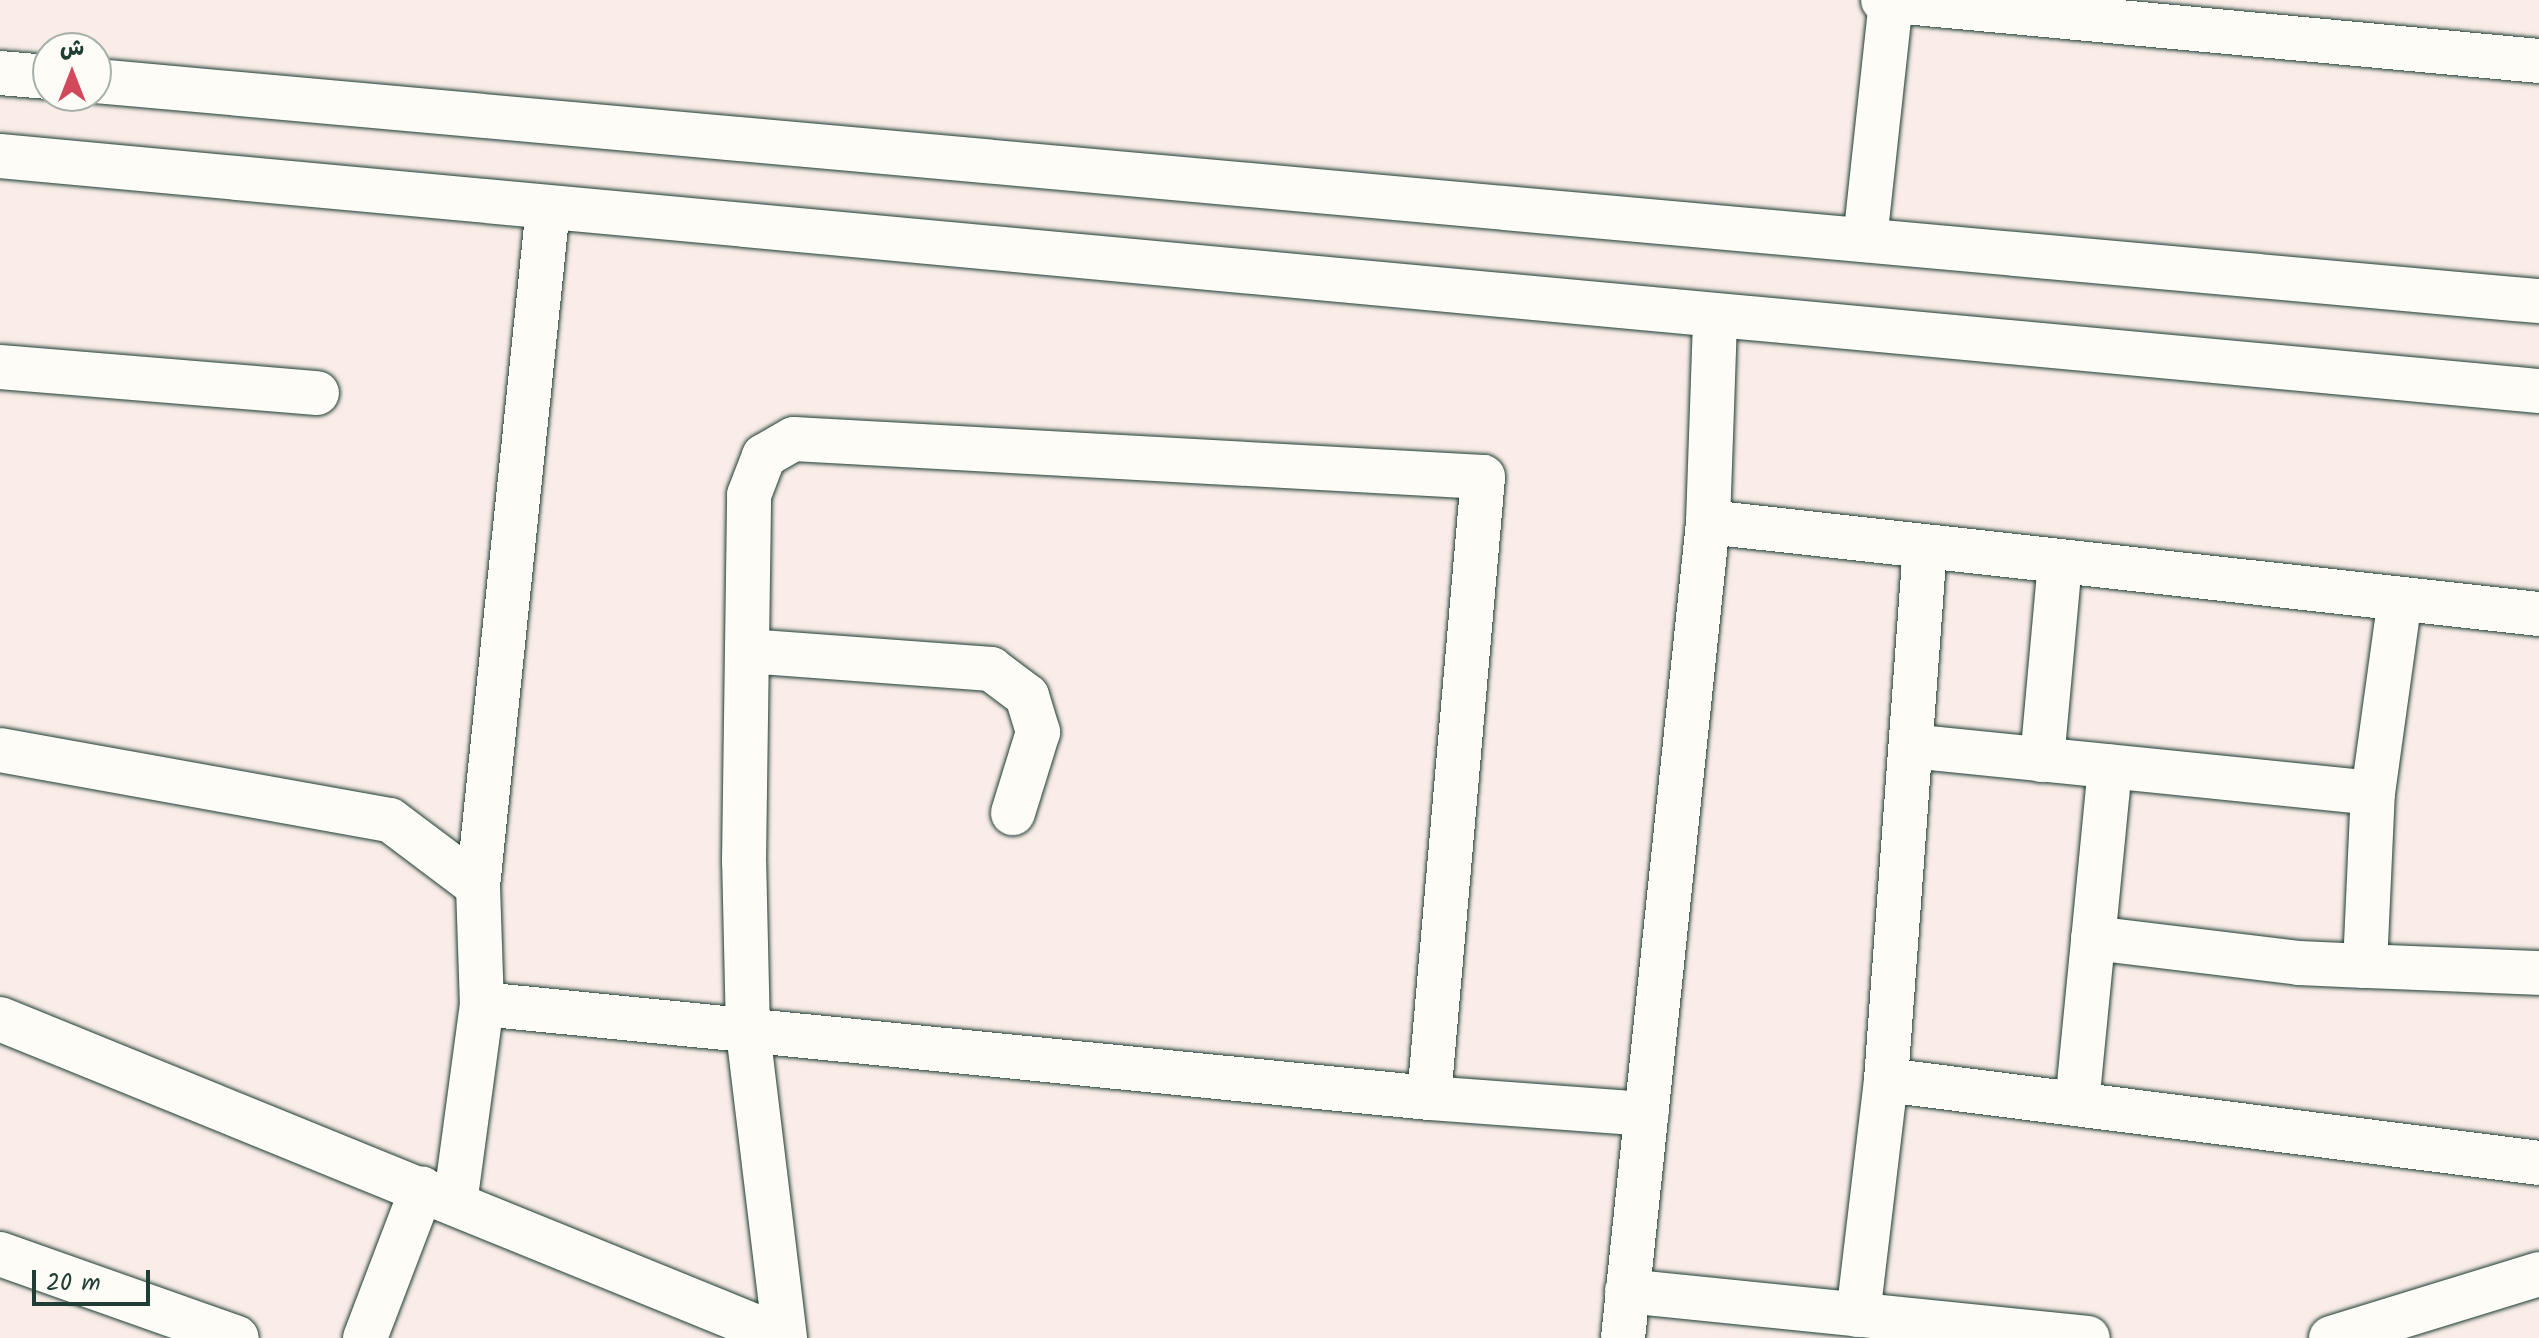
<!DOCTYPE html>
<meta charset="utf-8">
<style>
body{margin:0}
#map{position:relative;width:2539px;height:1338px;overflow:hidden;background:#faede8;font-family:Kalam,"Playpen Sans Arabic",sans-serif}
div>[style]{position:absolute}
.roads{filter:drop-shadow(0 0 2px #1f3d34) drop-shadow(0 0 2px #1f3d34)}
.minor>*{height:44px;margin:-22px;padding:0 22px;transform-origin:22px;border-radius:22px;background:#fdfcf7}
span{translate:-50% -50%;white-space:nowrap;text-align:center;line-height:1.15;-webkit-text-stroke:6px #fdfcf7;paint-order:stroke}
.north{position:absolute;left:32px;top:32px;width:80px;height:80px;box-sizing:border-box;background:#fdfcf7;border:2px solid #a4b0a9;border-radius:50%;rotate:0deg;font-size:22px;font-weight:700;line-height:32px;text-align:center;color:#1f3d34}
.north::after{content:'';display:block;margin:auto;width:28px;height:36px;background:#d1495b;clip-path:polygon(50% 0,100% 100%,50% 72%,0 100%)}
.scale{position:absolute;left:32px;top:1270px;width:118px;height:36px;box-sizing:border-box;border:4px solid #1f3d34;border-top:0;padding-left:10px;font-size:24px;line-height:28px;white-space:nowrap;color:#1f3d34;-webkit-text-stroke:6px #fdfcf7;paint-order:stroke}
</style>
<div id="map">
<div class="roads">
<div class="minor">
<i style="left:1883px;top:0;width:659px;rotate:5.31deg"></i>
<i style="left:0;top:73px;width:48px;rotate:4.8deg"></i>
<i style="left:96px;top:81px;width:2453px;rotate:5.15deg"></i>
<i style="left:0;top:156px;width:2550px;rotate:5.29deg"></i>
<i style="left:1865px;top:240px;width:241px;rotate:-83.8deg"></i>
<i style="left:0;top:367px;width:318px;rotate:4.7deg"></i>
<i style="left:1708px;top:522px;width:836px;rotate:6.32deg"></i>
<i style="left:747px;top:651px;width:245px;rotate:4.2deg"></i>
<i style="left:991px;top:669px;width:45px;rotate:36.9deg"></i>
<i style="left:1027px;top:696px;width:38px;rotate:73deg"></i>
<i style="left:1038px;top:732px;width:85px;rotate:107.2deg"></i>
<i style="left:1911px;top:746px;width:464px;rotate:5.8deg"></i>
<i style="left:0;top:750px;width:396px;rotate:10.2deg"></i>
<i style="left:390px;top:820px;width:110px;rotate:36.9deg"></i>
<i style="left:478px;top:886px;width:118px;rotate:88.1deg"></i>
<i style="left:482px;top:1004px;width:201px;rotate:97.7deg"></i>
<i style="left:2042px;top:760px;width:199px;rotate:-84.8deg"></i>
<i style="left:478px;top:886px;width:682px;rotate:-84.11deg"></i>
<i style="left:2093px;top:938px;width:208px;rotate:6.9deg"></i>
<i style="left:2299px;top:963px;width:66px;rotate:2.6deg"></i>
<i style="left:2365px;top:966px;width:173px;rotate:-87.4deg"></i>
<i style="left:2373px;top:793px;width:196px;rotate:-82.1deg"></i>
<i style="left:2365px;top:966px;width:174px;rotate:2.3deg"></i>
<i style="left:482px;top:1004px;width:952px;rotate:5.67deg"></i>
<i style="left:1429px;top:1098px;width:218px;rotate:4.2deg"></i>
<i style="left:0;top:1019px;width:846px;rotate:22.14deg"></i>
<i style="left:1886px;top:1080px;width:658px;rotate:7.24deg"></i>
<i style="left:2077px;top:1104px;width:339px;rotate:-84.4deg"></i>
<i style="left:0;top:1254px;width:251px;rotate:19.5deg"></i>
<i style="left:1627px;top:1291px;width:463px;rotate:5.8deg"></i>
<i style="left:1858px;top:1315px;width:237px;rotate:-83.2deg"></i>
<i style="left:1886px;top:1080px;width:534px;rotate:-85.82deg"></i>
<i style="left:365px;top:1338px;width:160px;rotate:-69.1deg"></i>
<i style="left:785px;top:1338px;width:308px;rotate:-96.9deg"></i>
<i style="left:748px;top:1032px;width:170px;rotate:-91.3deg"></i>
<i style="left:744px;top:862px;width:367px;rotate:-89.2deg"></i>
<i style="left:749px;top:495px;width:42px;rotate:-69deg"></i>
<i style="left:764px;top:456px;width:34px;rotate:-30deg"></i>
<i style="left:794px;top:439px;width:690px;rotate:3.16deg"></i>
<i style="left:1483px;top:477px;width:623px;rotate:94.97deg"></i>
<i style="left:1623px;top:1338px;width:820px;rotate:-84.05deg"></i>
<i style="left:1708px;top:522px;width:205px;rotate:-88deg"></i>
<i style="left:2331px;top:1338px;width:218px;rotate:-17.1deg"></i>
</div>
</div>
<div class="north">ش</div>
<div class="scale">20 m</div>
</div>
